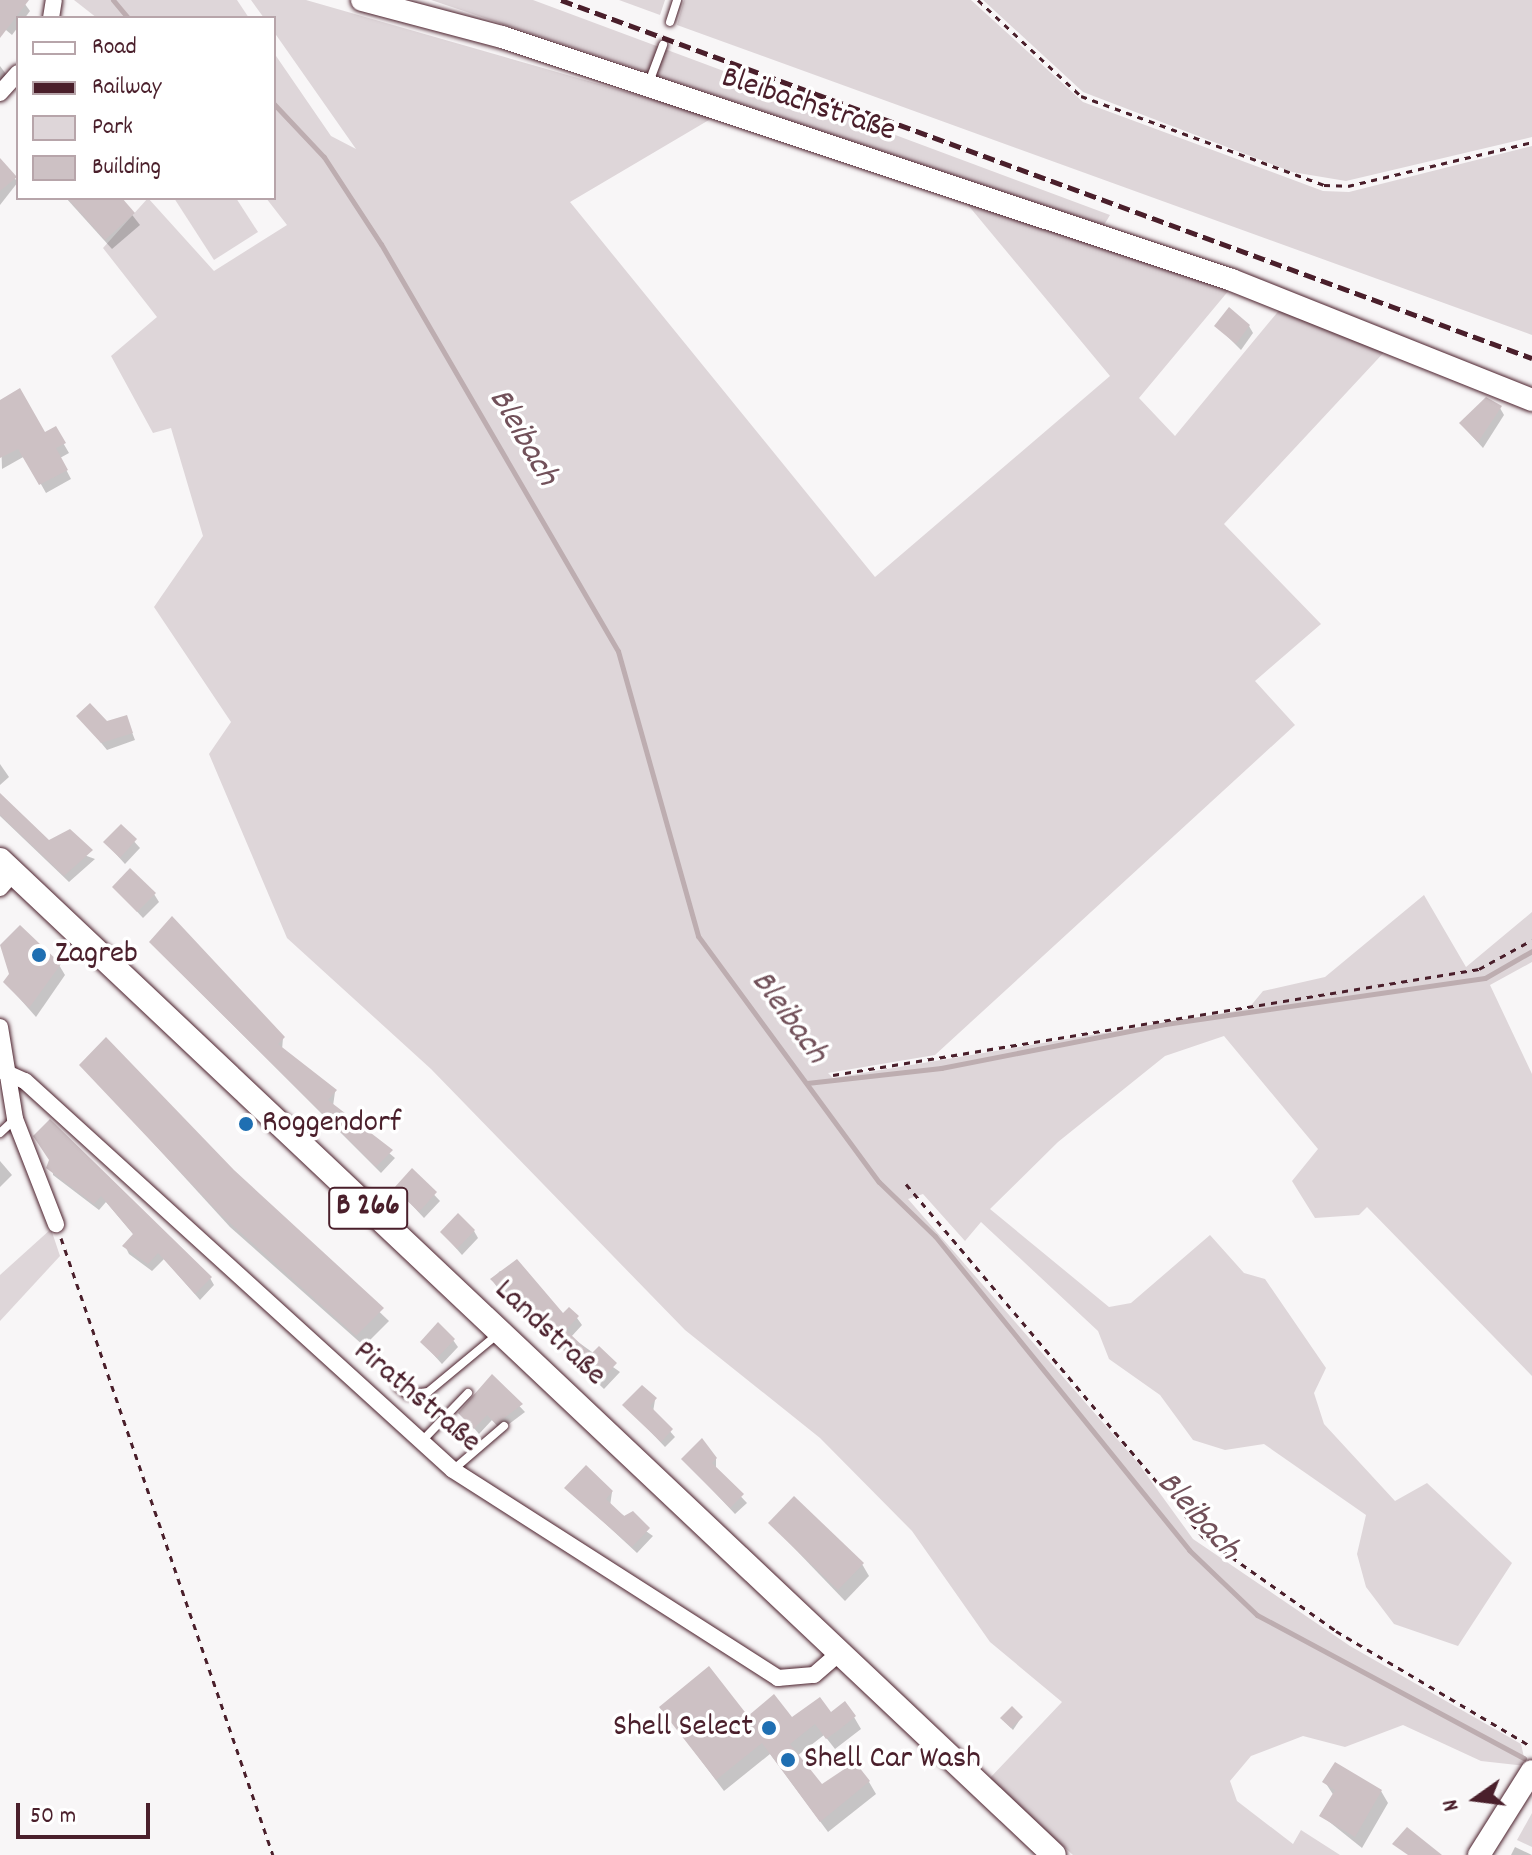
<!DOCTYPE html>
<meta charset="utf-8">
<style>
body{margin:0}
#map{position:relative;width:1532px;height:1855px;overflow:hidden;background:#f8f6f7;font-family:Dekko,sans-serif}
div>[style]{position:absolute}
.green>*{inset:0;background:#ded6d9}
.shadow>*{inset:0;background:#0003}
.stream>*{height:5px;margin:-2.5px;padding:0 2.5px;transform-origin:2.5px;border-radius:2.5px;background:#bdadb0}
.building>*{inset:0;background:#cdc1c4}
.path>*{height:3px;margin-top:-1.5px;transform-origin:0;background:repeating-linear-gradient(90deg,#4a1f2b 0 6px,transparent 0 12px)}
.roads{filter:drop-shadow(0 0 2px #4a1f2b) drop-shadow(0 0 2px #4a1f2b)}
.lane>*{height:8px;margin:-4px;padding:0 4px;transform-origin:4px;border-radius:4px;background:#fff}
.street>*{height:16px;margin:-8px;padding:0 8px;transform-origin:8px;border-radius:8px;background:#fff}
.secondary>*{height:22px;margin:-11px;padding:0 11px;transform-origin:11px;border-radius:11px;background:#fff}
.primary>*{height:24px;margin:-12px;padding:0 12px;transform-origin:12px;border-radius:12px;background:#fff}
.rail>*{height:5px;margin-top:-2.5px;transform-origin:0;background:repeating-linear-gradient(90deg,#4a1f2b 0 12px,transparent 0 18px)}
.dots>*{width:22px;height:22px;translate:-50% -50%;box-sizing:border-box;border:4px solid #fff;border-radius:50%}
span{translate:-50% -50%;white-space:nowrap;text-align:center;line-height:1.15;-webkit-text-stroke:7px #fff;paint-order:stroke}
.shield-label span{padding:2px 6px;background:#fff;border:2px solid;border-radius:6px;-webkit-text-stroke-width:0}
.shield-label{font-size:30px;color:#4a1f2b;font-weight:700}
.street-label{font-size:32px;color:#4a1f2b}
.poi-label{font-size:32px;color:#4a1f2b}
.left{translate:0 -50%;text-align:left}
.right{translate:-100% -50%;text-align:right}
.water-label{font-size:34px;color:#72515a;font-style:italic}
.legend{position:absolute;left:16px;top:16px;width:260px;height:184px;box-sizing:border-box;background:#fff;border:2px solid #b7a5aa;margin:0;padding:10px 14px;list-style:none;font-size:24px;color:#4a1f2b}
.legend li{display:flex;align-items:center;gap:16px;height:40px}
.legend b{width:40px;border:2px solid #b7a5aa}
.north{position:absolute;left:1436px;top:1759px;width:80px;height:80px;-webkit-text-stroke:6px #fff;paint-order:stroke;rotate:256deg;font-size:22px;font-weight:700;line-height:32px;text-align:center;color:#4a1f2b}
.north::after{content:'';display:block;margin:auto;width:28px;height:36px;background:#4a1f2b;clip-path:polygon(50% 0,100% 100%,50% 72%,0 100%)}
.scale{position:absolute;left:16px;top:1803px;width:134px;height:36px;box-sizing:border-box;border:4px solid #4a1f2b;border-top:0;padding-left:10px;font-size:24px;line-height:28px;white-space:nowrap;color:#4a1f2b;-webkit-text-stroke:6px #fff;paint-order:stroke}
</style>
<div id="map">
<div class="green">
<i style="clip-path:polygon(74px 0,237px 0,249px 18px,97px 18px)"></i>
<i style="clip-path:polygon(251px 0,306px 0,714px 117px,570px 202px,875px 577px,1110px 376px,963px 199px,1230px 289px,1139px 398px,1175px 436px,1281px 308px,1388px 348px,1224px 524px,1321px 624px,1255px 681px,1295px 725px,935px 1055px,828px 1073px,833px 1078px,1248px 1009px,1263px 991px,1325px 977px,1424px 895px,1466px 967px,1532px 912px,1532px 962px,1490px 985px,1532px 1074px,1532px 1376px,1367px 1207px,1359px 1215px,1315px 1218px,1292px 1181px,1318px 1149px,1224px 1036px,1165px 1056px,1058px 1142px,990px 1209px,1109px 1307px,1131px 1303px,1210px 1235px,1244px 1273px,1265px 1279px,1326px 1368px,1314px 1393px,1324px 1424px,1395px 1501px,1427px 1483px,1512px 1563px,1458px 1646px,1394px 1624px,1366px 1587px,1357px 1554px,1366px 1515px,1264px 1444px,1225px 1450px,1193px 1440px,1160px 1395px,1109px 1359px,1098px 1331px,981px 1222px,965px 1241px,923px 1194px,908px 1199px,1138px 1463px,1193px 1539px,1350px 1646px,1521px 1744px,1526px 1766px,1481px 1761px,1403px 1725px,1345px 1747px,1303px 1736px,1251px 1756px,1230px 1781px,1237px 1801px,1293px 1844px,1301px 1830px,1340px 1855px,1073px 1855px,989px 1779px,1062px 1702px,990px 1642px,912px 1531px,820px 1438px,685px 1330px,431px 1069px,287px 938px,209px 754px,231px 722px,154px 607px,203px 536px,171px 428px,153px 433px,111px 356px,157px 317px,103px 248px,148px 198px,214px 271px,287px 225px,266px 198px,274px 198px,274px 53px,331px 136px,356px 149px,274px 32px,274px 18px,264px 18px)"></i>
<i style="clip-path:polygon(431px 0,533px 0,1110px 215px,1104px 225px)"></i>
<i style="clip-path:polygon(619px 0,665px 0,660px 15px)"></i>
<i style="clip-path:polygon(684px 0,971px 0,1083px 102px,1323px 191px,1349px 192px,1532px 146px,1532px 335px,677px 25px)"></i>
<i style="clip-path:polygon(983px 0,1532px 0,1532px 137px,1346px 181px,1292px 172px,1083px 92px)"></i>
<i style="clip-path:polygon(174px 198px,236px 198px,258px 232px,214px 260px)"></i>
<i style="clip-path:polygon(51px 1229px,60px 1256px,0 1321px,0 1275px)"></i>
<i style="clip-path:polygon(1532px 1813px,1532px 1847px,1517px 1840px)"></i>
</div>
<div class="shadow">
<i style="clip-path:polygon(0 0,22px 0,30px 11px,12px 35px,0 25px)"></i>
<i style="clip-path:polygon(0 66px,9px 78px,0 88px)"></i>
<i style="clip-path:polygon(0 163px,18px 182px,0 205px)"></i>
<i style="clip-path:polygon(66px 198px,119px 198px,140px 225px,112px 249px)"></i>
<i style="clip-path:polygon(1217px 326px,1249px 326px,1253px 333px,1241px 350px)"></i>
<i style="clip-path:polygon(0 403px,44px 435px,55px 429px,69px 453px,60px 458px,71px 479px,46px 493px,25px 456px,2px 469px)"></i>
<i style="clip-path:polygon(1500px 408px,1504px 415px,1483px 448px,1461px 424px)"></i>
<i style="clip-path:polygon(79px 716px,106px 724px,126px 717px,135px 740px,107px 750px)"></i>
<i style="clip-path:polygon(0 764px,9px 777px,0 785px)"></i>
<i style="clip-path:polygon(0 796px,49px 842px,95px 859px,69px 882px,0 816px)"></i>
<i style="clip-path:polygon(121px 827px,140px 848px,125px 864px,105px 842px)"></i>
<i style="clip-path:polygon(114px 887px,154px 894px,159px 902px,143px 918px)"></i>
<i style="clip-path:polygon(151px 943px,283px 1038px,282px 1050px,335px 1092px,333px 1106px,395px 1158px,381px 1173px)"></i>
<i style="clip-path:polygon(59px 965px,65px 975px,36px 1017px,5px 982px)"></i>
<i style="clip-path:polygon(82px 1065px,232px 1171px,389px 1321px,364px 1346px,230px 1227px)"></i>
<i style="clip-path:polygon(50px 1121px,210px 1278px,214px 1285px,200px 1300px,164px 1259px,152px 1271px,129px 1254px,125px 1246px,134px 1235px,106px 1202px,99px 1210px,53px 1175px)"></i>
<i style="clip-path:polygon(0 1161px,12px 1175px,0 1187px)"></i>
<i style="clip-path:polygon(412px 1171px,440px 1201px,424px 1218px,396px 1188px)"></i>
<i style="clip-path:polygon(474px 1231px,478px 1238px,462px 1255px,442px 1232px)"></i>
<i style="clip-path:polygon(500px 1271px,563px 1316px,577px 1318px,582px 1325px,571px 1337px,620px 1372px,604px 1389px,497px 1287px,492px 1280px)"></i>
<i style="clip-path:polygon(453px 1340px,458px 1347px,442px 1364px,422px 1342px)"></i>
<i style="clip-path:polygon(492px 1377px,525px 1412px,501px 1430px,492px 1420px,479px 1434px,461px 1413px)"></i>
<i style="clip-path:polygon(655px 1400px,653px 1412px,675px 1437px,665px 1447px,625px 1405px)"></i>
<i style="clip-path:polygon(716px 1459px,716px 1470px,747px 1503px,735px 1514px,684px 1460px)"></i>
<i style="clip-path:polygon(567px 1488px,612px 1492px,610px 1506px,653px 1536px,637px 1553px)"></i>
<i style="clip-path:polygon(771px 1524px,862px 1564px,869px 1576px,845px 1601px)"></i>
<i style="clip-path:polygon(661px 1707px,748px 1719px,854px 1717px,861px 1729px,835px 1749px,824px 1735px,797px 1756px,821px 1786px,869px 1782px,876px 1794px,828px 1832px,770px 1754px,724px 1791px)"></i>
<i style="clip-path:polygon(1021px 1718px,1013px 1730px,1004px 1721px)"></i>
<i style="clip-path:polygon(1325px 1782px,1381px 1791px,1388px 1803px,1362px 1848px,1322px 1816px,1334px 1796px)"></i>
<i style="clip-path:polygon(1515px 1847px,1532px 1855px,1511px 1855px)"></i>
</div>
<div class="stream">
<i style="left:113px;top:0;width:23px;rotate:50deg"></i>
<i style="left:274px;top:104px;width:73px;rotate:46.7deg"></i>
<i style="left:324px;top:157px;width:104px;rotate:56.8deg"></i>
<i style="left:381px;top:244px;width:471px;rotate:59.8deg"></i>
<i style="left:618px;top:651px;width:296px;rotate:74.3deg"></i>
<i style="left:698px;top:936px;width:305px;rotate:53.7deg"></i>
<i style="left:879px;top:1182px;width:78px;rotate:44deg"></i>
<i style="left:935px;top:1236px;width:404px;rotate:51deg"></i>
<i style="left:1189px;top:1550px;width:94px;rotate:43.7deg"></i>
<i style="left:1257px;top:1615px;width:303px;rotate:28.2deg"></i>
<i style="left:807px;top:1083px;width:135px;rotate:-6.4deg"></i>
<i style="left:941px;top:1068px;width:228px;rotate:-11.1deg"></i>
<i style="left:1165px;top:1024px;width:323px;rotate:-8.2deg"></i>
<i style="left:1485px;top:978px;width:54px;rotate:-29.9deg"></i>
</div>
<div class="building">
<i style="clip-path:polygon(0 0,29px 0,0 38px)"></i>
<i style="clip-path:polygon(0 158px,17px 177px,0 191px)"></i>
<i style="clip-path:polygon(67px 198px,122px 198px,135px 213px,105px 240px)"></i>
<i style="clip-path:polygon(1229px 307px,1250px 325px,1236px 344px,1214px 326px)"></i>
<i style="clip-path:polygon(20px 388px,45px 432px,56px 426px,66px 443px,56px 448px,68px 470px,39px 485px,18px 449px,0 458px,0 400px)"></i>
<i style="clip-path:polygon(1486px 397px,1502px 406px,1478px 442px,1459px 423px)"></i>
<i style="clip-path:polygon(90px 703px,107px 721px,127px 715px,133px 733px,101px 743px,76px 716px)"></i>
<i style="clip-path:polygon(0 793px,49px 840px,70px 829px,93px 850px,64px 876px,0 815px)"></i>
<i style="clip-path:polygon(121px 824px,137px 839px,120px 858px,103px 842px)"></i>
<i style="clip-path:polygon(130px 868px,156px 893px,137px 912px,112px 887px)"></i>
<i style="clip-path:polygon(172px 916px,285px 1037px,278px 1044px,337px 1090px,328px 1100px,393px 1150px,376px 1167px,149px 942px)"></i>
<i style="clip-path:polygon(20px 925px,61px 964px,29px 1008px,3px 982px,9px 974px,0 945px)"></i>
<i style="clip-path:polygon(106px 1037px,234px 1170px,384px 1308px,356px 1336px,221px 1215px,79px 1065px)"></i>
<i style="clip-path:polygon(50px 1119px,212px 1277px,195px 1294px,158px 1253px,148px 1264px,122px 1246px,133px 1234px,101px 1196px,94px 1204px,46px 1168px,49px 1160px,33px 1136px)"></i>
<i style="clip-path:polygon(412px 1168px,437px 1192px,419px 1212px,394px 1188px)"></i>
<i style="clip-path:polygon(458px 1213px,475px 1230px,457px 1249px,440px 1232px)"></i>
<i style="clip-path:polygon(517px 1259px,563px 1313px,569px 1307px,579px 1316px,566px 1330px,591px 1354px,599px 1346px,617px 1363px,599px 1382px,490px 1279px)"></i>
<i style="clip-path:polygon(438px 1322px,455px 1339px,437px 1358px,420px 1342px)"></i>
<i style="clip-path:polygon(492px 1374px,523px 1404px,496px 1424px,487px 1415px,474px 1429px,458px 1413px)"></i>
<i style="clip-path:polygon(642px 1385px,657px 1398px,650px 1406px,673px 1429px,661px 1442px,622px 1405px)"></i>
<i style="clip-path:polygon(702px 1438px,717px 1458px,712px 1463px,744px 1494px,730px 1508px,681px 1459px)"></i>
<i style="clip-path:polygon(586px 1465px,613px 1491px,606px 1499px,624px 1516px,633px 1511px,650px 1528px,632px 1547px,564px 1488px)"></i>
<i style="clip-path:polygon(794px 1496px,864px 1563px,838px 1590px,768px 1523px)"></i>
<i style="clip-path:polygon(709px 1666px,748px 1716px,774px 1694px,792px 1717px,820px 1697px,831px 1712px,845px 1701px,856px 1716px,840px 1729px,826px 1739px,815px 1724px,790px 1744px,822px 1784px,855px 1762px,870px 1781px,820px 1822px,762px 1743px,716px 1780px,659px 1707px)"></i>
<i style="clip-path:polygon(1012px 1706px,1023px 1717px,1011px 1728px,1000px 1718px)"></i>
<i style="clip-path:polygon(1335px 1762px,1382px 1790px,1355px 1837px,1319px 1816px,1335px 1790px,1322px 1782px)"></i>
<i style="clip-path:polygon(1407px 1827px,1442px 1855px,1408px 1855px,1392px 1844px)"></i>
</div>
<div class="path">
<i style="left:978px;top:0;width:141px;rotate:43deg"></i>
<i style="left:1081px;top:96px;width:259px;rotate:20.1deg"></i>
<i style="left:1324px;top:185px;width:24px;rotate:2deg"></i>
<i style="left:1348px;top:186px;width:189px;rotate:-13.4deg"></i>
<i style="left:833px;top:1075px;width:655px;rotate:-9.32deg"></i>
<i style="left:1479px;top:969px;width:60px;rotate:-28.7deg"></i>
<i style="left:906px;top:1184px;width:460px;rotate:49.9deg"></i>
<i style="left:1202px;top:1536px;width:164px;rotate:35.3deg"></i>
<i style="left:1336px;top:1631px;width:228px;rotate:30.6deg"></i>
<i style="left:61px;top:1238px;width:652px;rotate:71.04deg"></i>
</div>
<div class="roads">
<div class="lane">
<i style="left:670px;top:22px;width:23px;rotate:-72deg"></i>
<i style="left:648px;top:85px;width:43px;rotate:-69.4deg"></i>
<i style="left:0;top:1133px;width:19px;rotate:-43deg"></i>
<i style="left:398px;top:1387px;width:13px;rotate:39deg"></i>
<i style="left:408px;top:1395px;width:20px;rotate:-9deg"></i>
<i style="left:428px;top:1392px;width:92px;rotate:-39.7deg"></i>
<i style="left:421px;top:1442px;width:68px;rotate:-46.2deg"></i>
<i style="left:454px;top:1469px;width:66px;rotate:-40.7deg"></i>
</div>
<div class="street">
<i style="left:51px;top:18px;width:18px;rotate:-81deg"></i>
<i style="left:0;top:93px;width:27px;rotate:-48deg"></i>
<i style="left:0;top:888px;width:20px;rotate:-49deg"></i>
<i style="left:0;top:1027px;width:93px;rotate:80.7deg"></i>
<i style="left:15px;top:1119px;width:113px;rotate:68.7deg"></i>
<i style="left:0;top:1070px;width:27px;rotate:24deg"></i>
<i style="left:25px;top:1081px;width:578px;rotate:42.27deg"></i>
<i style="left:453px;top:1470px;width:386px;rotate:32.6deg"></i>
<i style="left:778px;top:1678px;width:36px;rotate:-5deg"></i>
<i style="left:814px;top:1675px;width:33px;rotate:-41deg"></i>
</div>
<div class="secondary">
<i style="left:362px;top:0;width:145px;rotate:14.8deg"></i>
<i style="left:502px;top:37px;width:769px;rotate:18.41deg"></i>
<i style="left:1232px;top:280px;width:323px;rotate:21.8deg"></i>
<i style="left:1479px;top:1855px;width:99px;rotate:-57.8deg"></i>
</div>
<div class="primary">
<i style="left:0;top:860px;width:1449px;rotate:43.35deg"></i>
</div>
</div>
<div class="rail">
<i style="left:561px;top:0;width:1035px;rotate:20.24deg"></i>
</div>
<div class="dots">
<i style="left:39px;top:955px;background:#1f6fb2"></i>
<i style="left:246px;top:1124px;background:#1f6fb2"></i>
<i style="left:769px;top:1728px;background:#1f6fb2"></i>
<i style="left:788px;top:1760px;background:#1f6fb2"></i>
</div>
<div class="shield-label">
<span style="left:368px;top:1208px">B 266</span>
</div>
<div class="street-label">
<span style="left:808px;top:106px;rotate:18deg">Bleibachstraße</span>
<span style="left:549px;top:1334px;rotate:43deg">Landstraße</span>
<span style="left:416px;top:1398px;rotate:40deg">Pirathstraße</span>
</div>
<div class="poi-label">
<span class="left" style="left:55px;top:955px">Zagreb</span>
<span class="left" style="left:262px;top:1124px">Roggendorf</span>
<span class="right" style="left:753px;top:1728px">Shell Select</span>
<span class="left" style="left:804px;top:1760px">Shell Car Wash</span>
</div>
<div class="water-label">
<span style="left:522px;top:438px;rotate:60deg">Bleibach</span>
<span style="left:788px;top:1018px;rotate:54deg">Bleibach</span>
<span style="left:1197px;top:1517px;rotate:48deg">Bleibach</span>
</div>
<ul class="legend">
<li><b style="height:10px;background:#fff"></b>Road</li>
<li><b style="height:10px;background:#4a1f2b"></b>Railway</li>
<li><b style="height:22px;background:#ded6d9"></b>Park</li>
<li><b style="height:22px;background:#cdc1c4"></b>Building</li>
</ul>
<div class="north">N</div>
<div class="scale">50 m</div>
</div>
